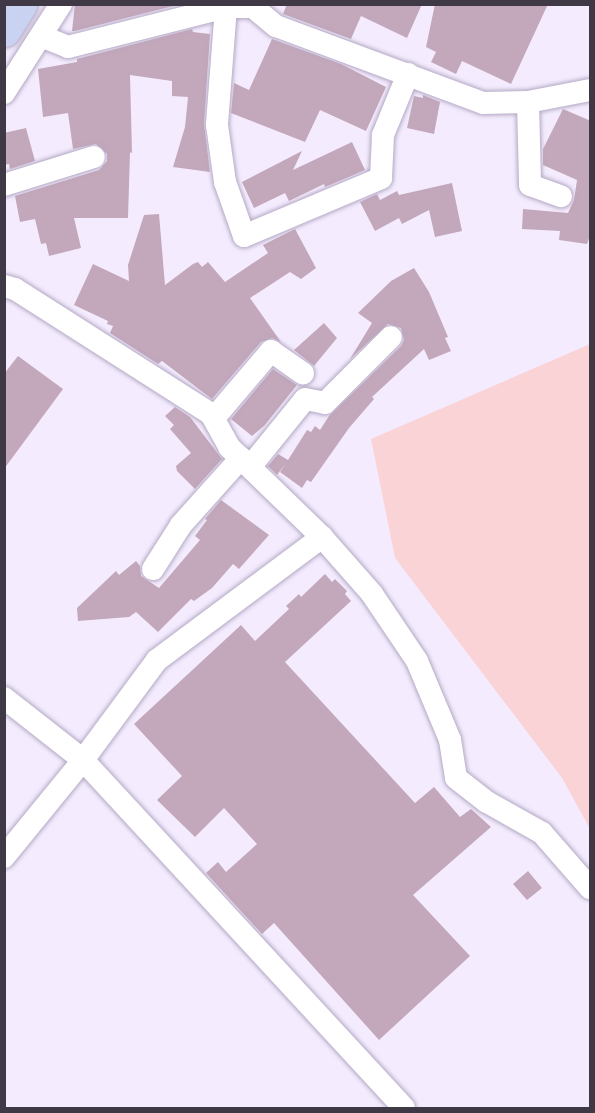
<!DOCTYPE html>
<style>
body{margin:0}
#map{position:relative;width:595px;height:1113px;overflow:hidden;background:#f4ecfe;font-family:Signika,sans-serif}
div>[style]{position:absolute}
.green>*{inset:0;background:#fad3d7}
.building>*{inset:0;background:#c3a7ba}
.roads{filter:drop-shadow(0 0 2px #b4a8c4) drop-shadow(0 0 2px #b4a8c4)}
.street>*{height:22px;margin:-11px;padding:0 11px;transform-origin:11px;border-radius:11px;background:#fff}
.highway>*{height:33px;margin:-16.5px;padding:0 16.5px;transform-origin:16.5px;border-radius:16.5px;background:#c9d2f1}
span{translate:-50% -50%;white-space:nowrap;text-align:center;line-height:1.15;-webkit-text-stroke:4.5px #f4ecfe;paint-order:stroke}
.frame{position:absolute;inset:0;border:6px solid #3e3944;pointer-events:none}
</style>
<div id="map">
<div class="green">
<i style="clip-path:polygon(590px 344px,590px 829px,562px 778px,395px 558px,371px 439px)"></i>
</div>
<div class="building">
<i style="clip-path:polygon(75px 4px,181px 4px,75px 31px,72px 31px)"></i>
<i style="clip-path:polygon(287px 4px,422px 4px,407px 38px,361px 16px,351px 39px,283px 14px)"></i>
<i style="clip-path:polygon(435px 4px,548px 4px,511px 84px,462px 61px,456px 74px,431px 62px,436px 52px,426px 47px)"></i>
<i style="clip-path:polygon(192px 29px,193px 32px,210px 34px,204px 124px,210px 172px,173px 167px,185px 127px,188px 97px,172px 96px,172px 81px,130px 75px,132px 153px,130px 152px,128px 218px,74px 218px,81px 248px,49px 256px,46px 243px,41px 244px,35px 219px,20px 222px,15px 196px,99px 170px,107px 161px,107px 154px,96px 144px,73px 149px,68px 113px,43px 117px,38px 69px,77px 62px,77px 59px)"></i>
<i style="clip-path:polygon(272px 39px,341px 64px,386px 87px,366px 131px,320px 110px,305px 142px,231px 113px,234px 83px,249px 90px)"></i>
<i style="clip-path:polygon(423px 95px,440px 102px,434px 134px,407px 128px,414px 96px,423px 98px)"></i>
<i style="clip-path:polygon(563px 109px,591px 121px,591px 233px,587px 244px,559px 240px,560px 231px,522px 229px,523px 209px,568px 213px,574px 200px,577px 180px,543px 165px,543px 149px)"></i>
<i style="clip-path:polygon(26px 128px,35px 161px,10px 169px,9px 164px,4px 165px,4px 133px)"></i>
<i style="clip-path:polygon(352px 142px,365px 170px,325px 187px,324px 184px,289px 201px,285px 193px,254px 208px,242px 182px,302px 151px,293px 170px)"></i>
<i style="clip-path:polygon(452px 183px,462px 231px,435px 237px,429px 210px,402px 224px,399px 218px,375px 231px,360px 202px,377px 194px,380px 200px,397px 191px,399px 195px)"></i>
<i style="clip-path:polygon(159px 214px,165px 285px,193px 264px,198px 262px,202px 267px,208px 262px,225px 282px,268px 253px,263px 245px,295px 229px,316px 268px,301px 279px,290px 272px,250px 298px,281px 342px,272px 338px,261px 342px,212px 399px,162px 361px,158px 364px,110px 333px,113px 326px,107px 324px,108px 321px,74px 305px,93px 264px,129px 281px,128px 265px,144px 215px)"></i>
<i style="clip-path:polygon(414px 268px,429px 292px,448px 337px,445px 338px,451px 351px,429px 360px,424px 349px,372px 397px,374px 399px,349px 428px,311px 482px,307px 480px,302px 488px,280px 472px,286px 463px,277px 475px,268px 466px,278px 454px,288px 460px,307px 430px,311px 432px,315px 426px,320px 430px,329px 416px,401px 346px,404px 340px,401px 328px,388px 324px,350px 359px,372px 323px,358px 313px,391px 281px)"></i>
<i style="clip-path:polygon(324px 323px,337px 338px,314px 366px,294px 350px)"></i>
<i style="clip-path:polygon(18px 356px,63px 389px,4px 469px,4px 374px)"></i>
<i style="clip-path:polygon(273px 369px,297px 385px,264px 426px,252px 436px,231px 419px)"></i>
<i style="clip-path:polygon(175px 407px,190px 417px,222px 459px,195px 489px,177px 471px,176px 466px,191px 453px,170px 429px,174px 425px,165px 416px)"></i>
<i style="clip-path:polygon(221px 500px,269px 535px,239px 569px,233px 564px,212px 588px,194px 601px,191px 599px,158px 632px,136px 612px,129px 617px,78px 621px,77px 608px,116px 571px,119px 575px,136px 561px,140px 566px,141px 576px,159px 588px,200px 540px,195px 536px,207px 520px,205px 519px)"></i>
<i style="clip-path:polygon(325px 574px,332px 582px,335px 579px,347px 591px,345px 594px,351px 601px,285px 662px,415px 803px,434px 787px,460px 817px,471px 809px,491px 827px,413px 895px,470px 956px,379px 1040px,274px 923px,262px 934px,206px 873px,218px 862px,226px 872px,257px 844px,224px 808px,195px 837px,157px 800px,182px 776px,134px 724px,241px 625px,255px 641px,289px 609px,286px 606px,299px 594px,301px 597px)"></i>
<i style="clip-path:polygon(528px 871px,542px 888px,527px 900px,513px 884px)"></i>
</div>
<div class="roads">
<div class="street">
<i style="left:226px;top:7px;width:118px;rotate:94.4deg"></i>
<i style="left:217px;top:125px;width:58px;rotate:82deg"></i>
<i style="left:225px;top:182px;width:57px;rotate:70.6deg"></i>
<i style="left:244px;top:236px;width:149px;rotate:-22.9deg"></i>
<i style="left:381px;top:178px;width:43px;rotate:-87.3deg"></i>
<i style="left:383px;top:135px;width:66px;rotate:-67.7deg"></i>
<i style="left:41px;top:36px;width:29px;rotate:22deg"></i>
<i style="left:68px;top:47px;width:163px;rotate:-14.2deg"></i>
<i style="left:226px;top:7px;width:27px"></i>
<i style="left:253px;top:7px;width:30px;rotate:40deg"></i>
<i style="left:276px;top:26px;width:221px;rotate:20.4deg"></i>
<i style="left:483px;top:103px;width:45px;rotate:-1.3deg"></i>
<i style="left:528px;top:102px;width:63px;rotate:-11deg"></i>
<i style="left:4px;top:93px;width:106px;rotate:-57.4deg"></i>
<i style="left:528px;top:102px;width:83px;rotate:88.6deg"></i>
<i style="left:530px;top:185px;width:33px;rotate:20deg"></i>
<i style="left:4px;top:185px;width:94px;rotate:-17.3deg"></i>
<i style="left:4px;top:286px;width:11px;rotate:15deg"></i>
<i style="left:15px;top:289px;width:232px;rotate:32.5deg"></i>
<i style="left:211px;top:414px;width:38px;rotate:61deg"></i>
<i style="left:229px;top:447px;width:129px;rotate:44.1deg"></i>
<i style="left:322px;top:537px;width:76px;rotate:48.7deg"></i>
<i style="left:372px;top:594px;width:81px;rotate:56.1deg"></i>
<i style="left:417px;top:661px;width:86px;rotate:67.3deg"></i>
<i style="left:450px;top:740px;width:38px;rotate:81deg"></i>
<i style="left:456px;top:778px;width:39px;rotate:38deg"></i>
<i style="left:487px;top:802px;width:63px;rotate:29.4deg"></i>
<i style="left:542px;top:833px;width:73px;rotate:48.9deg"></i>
<i style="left:214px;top:418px;width:88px;rotate:-49.6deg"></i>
<i style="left:271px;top:351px;width:39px;rotate:35deg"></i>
<i style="left:250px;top:467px;width:87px;rotate:-51deg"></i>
<i style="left:305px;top:399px;width:20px;rotate:11deg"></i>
<i style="left:325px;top:403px;width:93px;rotate:-45deg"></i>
<i style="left:153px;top:569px;width:52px;rotate:-57.5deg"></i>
<i style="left:181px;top:525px;width:90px;rotate:-48.2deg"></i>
<i style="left:4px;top:698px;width:100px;rotate:38.1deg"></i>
<i style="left:83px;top:760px;width:473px;rotate:47.3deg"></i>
<i style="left:4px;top:857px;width:125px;rotate:-50.8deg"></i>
<i style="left:83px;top:760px;width:124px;rotate:-53.5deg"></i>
<i style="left:157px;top:660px;width:206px;rotate:-36.7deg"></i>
</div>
<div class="highway">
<i style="left:4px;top:30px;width:31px;rotate:-58deg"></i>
</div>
</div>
<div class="frame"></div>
</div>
